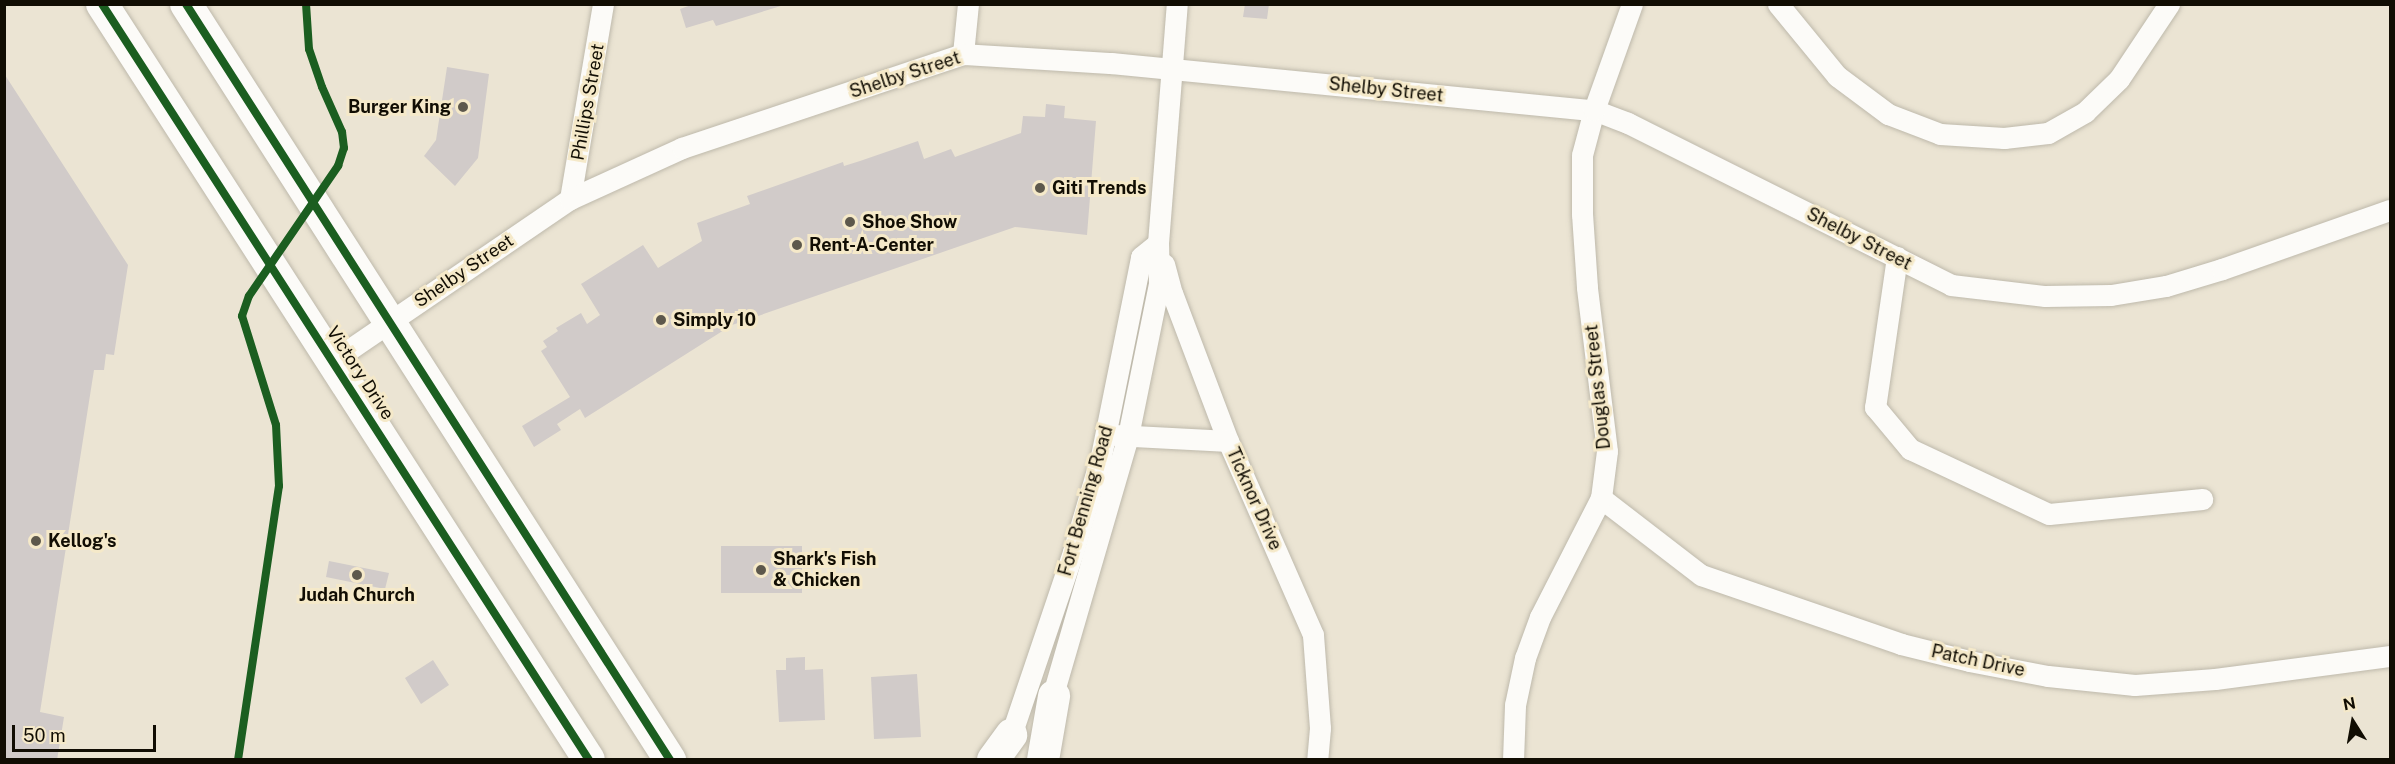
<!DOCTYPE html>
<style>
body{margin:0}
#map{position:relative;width:2395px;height:764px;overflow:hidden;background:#ebe4d3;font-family:"Public Sans",sans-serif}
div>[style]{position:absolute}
.building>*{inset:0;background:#d1cbc9}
.roads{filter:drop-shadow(0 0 2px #beb9ab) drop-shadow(0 0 2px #beb9ab)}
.minor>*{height:21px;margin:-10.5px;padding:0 10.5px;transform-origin:10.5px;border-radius:10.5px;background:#fcfbf8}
.highway>*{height:32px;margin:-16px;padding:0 16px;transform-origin:16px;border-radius:16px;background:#fcfbf8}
.cycleway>*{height:8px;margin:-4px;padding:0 4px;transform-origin:4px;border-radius:4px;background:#1b5e20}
.dots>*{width:16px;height:16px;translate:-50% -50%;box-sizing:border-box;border:3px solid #f5e9c9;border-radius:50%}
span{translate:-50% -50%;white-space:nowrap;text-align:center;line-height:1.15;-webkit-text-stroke:6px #f5e9c9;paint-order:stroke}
.street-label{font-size:18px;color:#110d03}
.poi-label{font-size:18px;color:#110d03;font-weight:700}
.right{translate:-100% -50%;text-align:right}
.left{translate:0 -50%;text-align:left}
.frame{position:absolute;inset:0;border:6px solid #110d03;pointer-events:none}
.north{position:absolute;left:2323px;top:692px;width:60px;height:60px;-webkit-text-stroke:4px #f5e9c9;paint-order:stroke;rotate:349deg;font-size:16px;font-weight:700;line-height:24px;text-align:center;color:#110d03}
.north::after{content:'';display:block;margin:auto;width:21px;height:27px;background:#110d03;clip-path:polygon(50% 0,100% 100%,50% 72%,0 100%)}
.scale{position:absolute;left:12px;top:725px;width:144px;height:27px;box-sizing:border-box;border:3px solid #110d03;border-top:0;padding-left:8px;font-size:18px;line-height:21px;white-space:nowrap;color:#110d03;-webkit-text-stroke:4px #f5e9c9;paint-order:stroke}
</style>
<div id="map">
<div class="building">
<i style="clip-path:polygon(694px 4px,784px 4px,784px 5px,716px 26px,713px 20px,686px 28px,680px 9px)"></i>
<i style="clip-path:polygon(1245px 4px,1269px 4px,1267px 19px,1243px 17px)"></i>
<i style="clip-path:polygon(447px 67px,489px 74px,478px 158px,455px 186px,424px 156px,436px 140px)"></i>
<i style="clip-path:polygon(5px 75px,128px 265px,114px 355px,106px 354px,104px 370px,94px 370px,40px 712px,64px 717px,57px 760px,5px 760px)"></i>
<i style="clip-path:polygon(1046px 104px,1065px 106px,1064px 118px,1096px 121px,1087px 235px,1015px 227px,732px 325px,585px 418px,580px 409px,557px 424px,561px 430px,534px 447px,522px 426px,570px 397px,541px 351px,547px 347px,543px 341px,558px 331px,556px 328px,581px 313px,587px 324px,600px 315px,581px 284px,643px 245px,658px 268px,702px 241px,697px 223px,750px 204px,747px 196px,843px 162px,844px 166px,860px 161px,918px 141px,924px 159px,951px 149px,955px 157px,1021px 133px,1023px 116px,1045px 117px)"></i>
<i style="clip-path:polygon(721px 546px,802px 546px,802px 593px,721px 593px)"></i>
<i style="clip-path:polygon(329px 561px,389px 573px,385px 589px,326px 577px)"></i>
<i style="clip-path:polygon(805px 657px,805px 670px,823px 669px,825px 720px,779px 722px,776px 670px,786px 670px,786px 658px)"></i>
<i style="clip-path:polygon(433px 660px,449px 685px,421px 704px,405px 678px)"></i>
<i style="clip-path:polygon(917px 674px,921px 737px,874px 739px,871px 677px)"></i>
</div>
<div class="roads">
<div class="minor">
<i style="left:1778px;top:4px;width:93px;rotate:50.7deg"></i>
<i style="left:1837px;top:76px;width:64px;rotate:36.7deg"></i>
<i style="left:1888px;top:114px;width:56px;rotate:21deg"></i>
<i style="left:1940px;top:134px;width:64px;rotate:3.6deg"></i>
<i style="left:2004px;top:138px;width:44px;rotate:-6.5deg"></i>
<i style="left:2048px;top:133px;width:43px;rotate:-29.6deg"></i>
<i style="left:2085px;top:112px;width:47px;rotate:-44.1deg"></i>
<i style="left:2119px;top:79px;width:90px;rotate:-56.3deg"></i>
<i style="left:963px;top:54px;width:50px;rotate:-84.3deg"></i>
<i style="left:570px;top:199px;width:198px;rotate:-80.4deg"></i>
<i style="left:1897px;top:257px;width:152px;rotate:98.3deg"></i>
<i style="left:1875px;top:407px;width:55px;rotate:50.2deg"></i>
<i style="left:1910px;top:449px;width:153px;rotate:25.1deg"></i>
<i style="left:2049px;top:514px;width:154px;rotate:-5.6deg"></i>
<i style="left:1164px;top:264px;width:30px;rotate:75deg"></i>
<i style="left:1172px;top:293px;width:158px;rotate:69.3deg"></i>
<i style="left:1228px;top:441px;width:212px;rotate:66.3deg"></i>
<i style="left:1313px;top:635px;width:93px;rotate:85.7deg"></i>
<i style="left:1320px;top:728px;width:32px;rotate:95deg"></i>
<i style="left:334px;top:360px;width:286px;rotate:-34.3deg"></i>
<i style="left:570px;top:199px;width:123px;rotate:-24.5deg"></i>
<i style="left:682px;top:148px;width:296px;rotate:-18.5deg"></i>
<i style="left:963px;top:54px;width:148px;rotate:3.5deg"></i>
<i style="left:1111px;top:63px;width:485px;rotate:5.6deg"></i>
<i style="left:1594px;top:110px;width:36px;rotate:21deg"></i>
<i style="left:1628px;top:123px;width:361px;rotate:26.6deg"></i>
<i style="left:1951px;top:285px;width:95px;rotate:6.7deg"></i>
<i style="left:2045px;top:296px;width:66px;rotate:-0.9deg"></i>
<i style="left:2111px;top:295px;width:56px;rotate:-9.3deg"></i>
<i style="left:2166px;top:286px;width:59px;rotate:-16.9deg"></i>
<i style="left:2222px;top:269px;width:178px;rotate:-19.4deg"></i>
<i style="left:1115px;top:435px;width:113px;rotate:3deg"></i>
<i style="left:1601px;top:498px;width:126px;rotate:37.6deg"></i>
<i style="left:1701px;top:575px;width:212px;rotate:19deg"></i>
<i style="left:1901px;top:644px;width:70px;rotate:14deg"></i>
<i style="left:1969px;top:661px;width:80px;rotate:10.8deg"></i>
<i style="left:2048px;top:676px;width:87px;rotate:5.9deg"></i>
<i style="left:2135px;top:685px;width:80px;rotate:-4.3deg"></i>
<i style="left:2215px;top:679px;width:177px;rotate:-7.5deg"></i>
<i style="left:1049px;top:708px;width:283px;rotate:-73.8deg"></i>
<i style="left:1128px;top:436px;width:156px;rotate:-78.5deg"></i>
<i style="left:1159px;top:283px;width:40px;rotate:-91.4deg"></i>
<i style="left:1158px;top:243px;width:240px;rotate:-85.5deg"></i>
<i style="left:1007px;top:747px;width:206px;rotate:-71.3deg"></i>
<i style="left:1073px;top:552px;width:100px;rotate:-73.7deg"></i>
<i style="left:1101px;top:456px;width:203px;rotate:-78.6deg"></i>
<i style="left:1141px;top:257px;width:22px;rotate:-39deg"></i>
<i style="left:1513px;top:760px;width:55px;rotate:-87.9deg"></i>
<i style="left:1515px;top:705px;width:48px;rotate:-78deg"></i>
<i style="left:1525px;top:658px;width:44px;rotate:-69.9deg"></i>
<i style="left:1540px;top:617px;width:134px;rotate:-62.9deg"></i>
<i style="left:1601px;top:498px;width:47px;rotate:-82.7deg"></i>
<i style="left:1607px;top:451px;width:165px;rotate:-97deg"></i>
<i style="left:1587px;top:287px;width:73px;rotate:-93.9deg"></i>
<i style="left:1582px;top:214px;width:59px;rotate:-90deg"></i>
<i style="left:1582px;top:155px;width:47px;rotate:-75.1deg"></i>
<i style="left:1594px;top:110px;width:113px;rotate:-70.3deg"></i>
</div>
<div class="highway">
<i style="left:102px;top:4px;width:899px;rotate:57.21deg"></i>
<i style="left:186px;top:4px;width:898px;rotate:57.37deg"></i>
<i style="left:993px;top:760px;width:31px;rotate:-54deg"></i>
<i style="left:1043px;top:760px;width:65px;rotate:-80.2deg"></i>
</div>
</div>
<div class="cycleway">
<i style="left:102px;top:4px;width:899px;rotate:57.21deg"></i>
<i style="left:186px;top:4px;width:898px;rotate:57.37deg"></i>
<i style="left:238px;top:760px;width:277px;rotate:-81.5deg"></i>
<i style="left:279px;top:486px;width:61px;rotate:-92.8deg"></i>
<i style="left:276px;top:425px;width:114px;rotate:-107.3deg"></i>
<i style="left:242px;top:316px;width:21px;rotate:-71deg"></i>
<i style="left:249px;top:296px;width:158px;rotate:-55.6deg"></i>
<i style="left:338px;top:166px;width:19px;rotate:-72deg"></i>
<i style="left:344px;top:148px;width:16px;rotate:-97deg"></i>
<i style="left:342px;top:132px;width:49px;rotate:-114deg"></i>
<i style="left:322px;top:87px;width:40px;rotate:-108.9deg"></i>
<i style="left:309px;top:49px;width:45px;rotate:-93.8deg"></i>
</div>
<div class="dots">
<i style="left:463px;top:107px;background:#5d584c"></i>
<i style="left:1040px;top:188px;background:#5d584c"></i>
<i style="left:850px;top:222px;background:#5d584c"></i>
<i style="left:797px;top:245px;background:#5d584c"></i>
<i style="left:661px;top:320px;background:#5d584c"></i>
<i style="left:36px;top:541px;background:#5d584c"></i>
<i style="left:761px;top:570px;background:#5d584c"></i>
<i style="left:357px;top:575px;background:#5d584c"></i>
</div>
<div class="street-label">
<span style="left:905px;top:75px;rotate:-18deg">Shelby Street</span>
<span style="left:1386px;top:90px;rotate:6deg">Shelby Street</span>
<span style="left:588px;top:102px;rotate:-80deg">Phillips Street</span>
<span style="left:1859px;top:239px;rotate:27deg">Shelby Street</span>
<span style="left:464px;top:271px;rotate:-34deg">Shelby Street</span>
<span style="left:360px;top:373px;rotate:57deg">Victory Drive</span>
<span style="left:1598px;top:387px;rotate:-96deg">Douglas Street</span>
<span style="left:1254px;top:499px;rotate:66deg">Ticknor Drive</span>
<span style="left:1086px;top:501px;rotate:-74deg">Fort Benning Road</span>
<span style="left:1978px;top:661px;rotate:12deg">Patch Drive</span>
</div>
<div class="poi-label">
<span class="right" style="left:451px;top:107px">Burger King</span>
<span class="left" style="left:1052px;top:188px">Giti Trends</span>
<span class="left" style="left:862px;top:222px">Shoe Show</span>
<span class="left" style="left:809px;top:245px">Rent-A-Center</span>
<span class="left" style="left:673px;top:320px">Simply 10</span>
<span class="left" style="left:48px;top:541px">Kellog's</span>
<span class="left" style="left:773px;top:570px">Shark's Fish<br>&amp; Chicken</span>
<span style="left:357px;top:595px">Judah Church</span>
</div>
<div class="frame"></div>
<div class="north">N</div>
<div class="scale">50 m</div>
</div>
